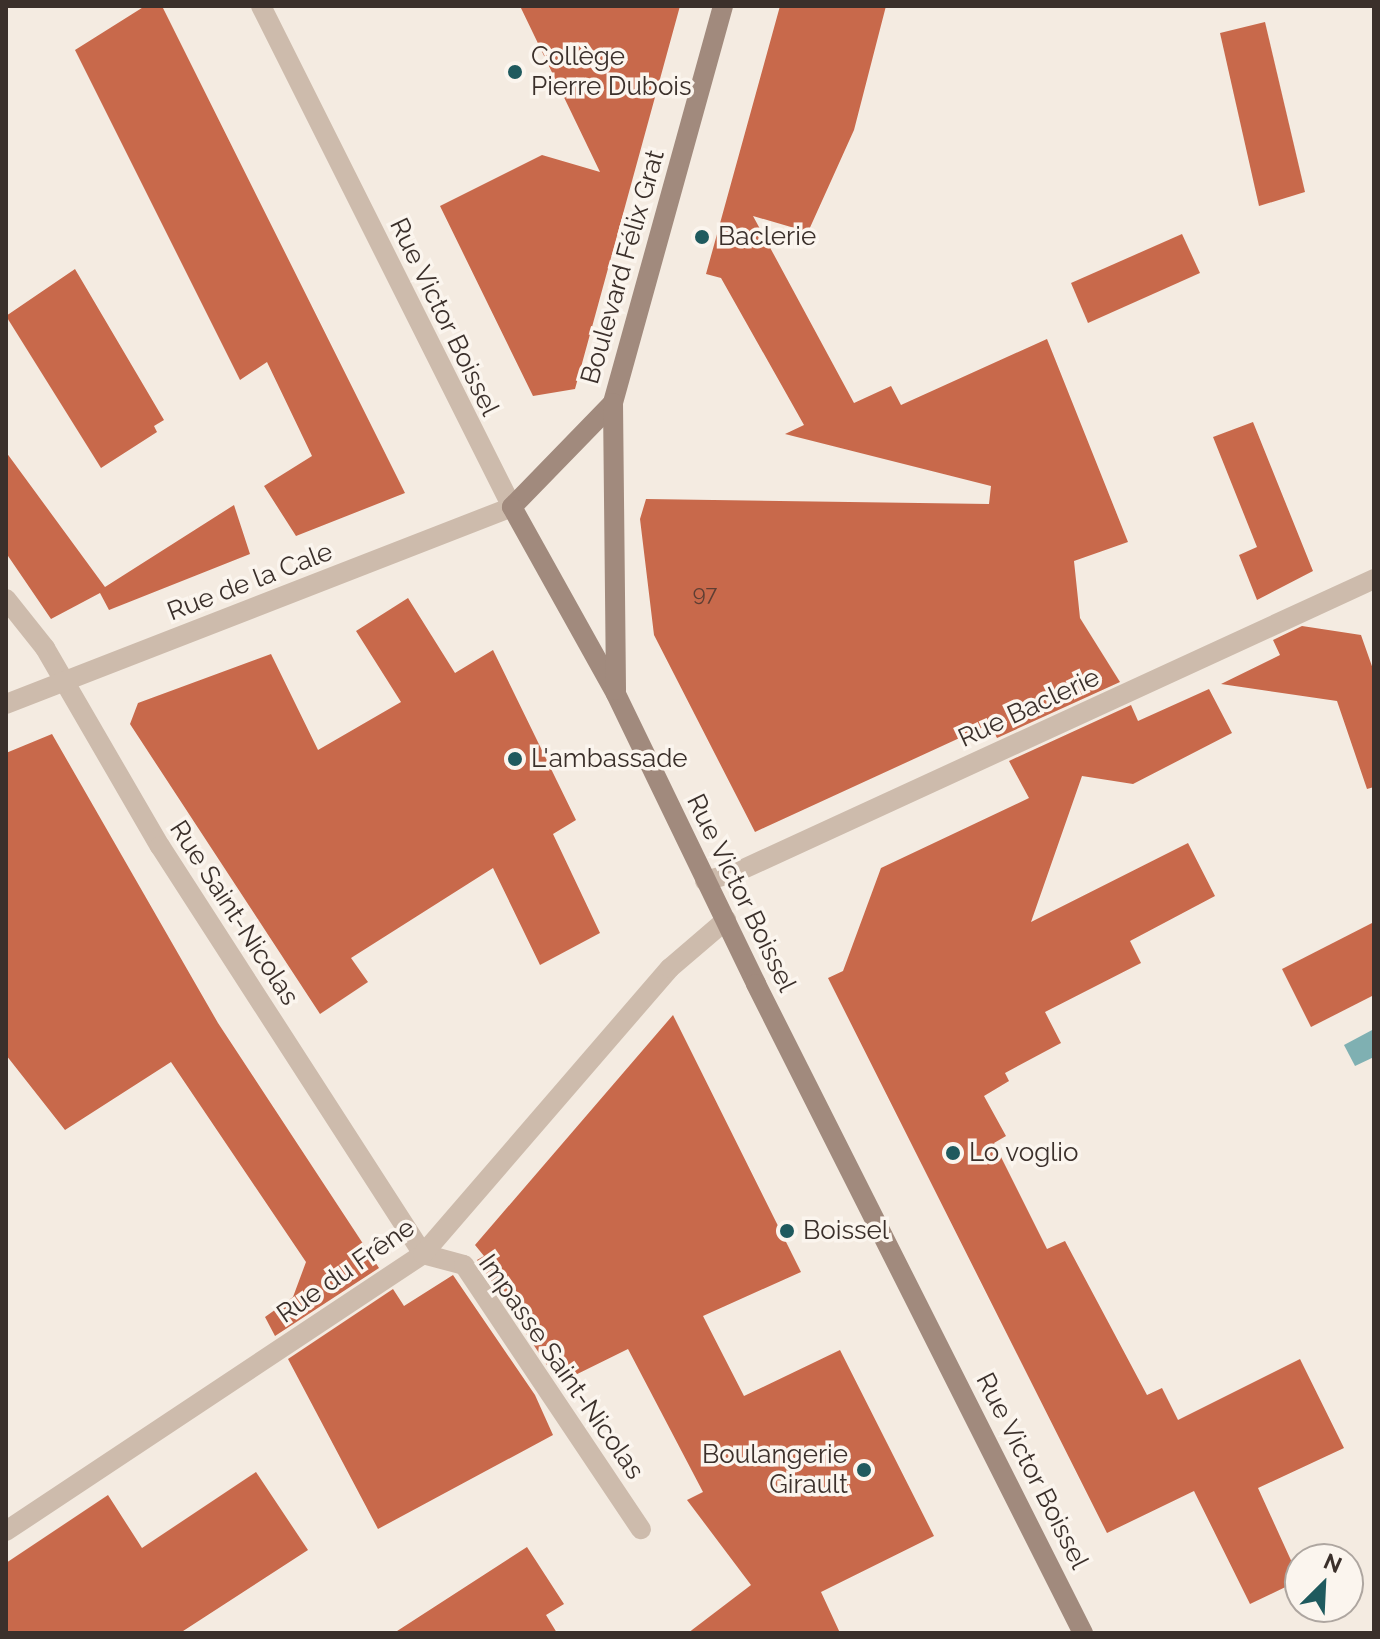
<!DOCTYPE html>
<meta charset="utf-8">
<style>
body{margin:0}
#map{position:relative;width:1380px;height:1639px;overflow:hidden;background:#f4ebe1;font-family:Raleway,sans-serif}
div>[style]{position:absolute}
.water>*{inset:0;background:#7fb0b2}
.building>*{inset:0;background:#c8694b}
.minor>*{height:20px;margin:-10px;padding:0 10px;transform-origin:10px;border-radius:10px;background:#cdbbac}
.tertiary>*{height:20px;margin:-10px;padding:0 10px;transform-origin:10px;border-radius:10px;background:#cdbbac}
.secondary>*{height:20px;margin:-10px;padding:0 10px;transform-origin:10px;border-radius:10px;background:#a18a7d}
.dots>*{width:22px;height:22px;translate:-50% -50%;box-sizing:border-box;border:4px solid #fbf5ee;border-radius:50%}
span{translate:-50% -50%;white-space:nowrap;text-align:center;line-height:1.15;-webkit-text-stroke:7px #fbf5ee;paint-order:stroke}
.number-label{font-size:22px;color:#5e3e33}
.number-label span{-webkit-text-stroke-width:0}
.poi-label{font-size:26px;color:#3b302b}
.left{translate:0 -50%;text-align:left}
.right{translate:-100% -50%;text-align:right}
.street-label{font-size:26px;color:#3b302b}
.frame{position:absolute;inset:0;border:8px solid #3b302b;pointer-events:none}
.north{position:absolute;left:1284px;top:1543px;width:80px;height:80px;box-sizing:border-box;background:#fbf5ee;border:2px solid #aea6a0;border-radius:50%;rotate:24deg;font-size:22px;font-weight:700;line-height:32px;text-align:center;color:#3b302b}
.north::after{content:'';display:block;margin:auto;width:28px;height:36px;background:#1f5a5e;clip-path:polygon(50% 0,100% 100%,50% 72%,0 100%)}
</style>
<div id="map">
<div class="water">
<i style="clip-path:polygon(1374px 1029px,1374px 1057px,1355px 1066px,1344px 1045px)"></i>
</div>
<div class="building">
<i style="clip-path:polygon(145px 6px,162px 6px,405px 493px,296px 536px,264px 486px,312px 456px,267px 362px,240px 380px,75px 50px)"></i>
<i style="clip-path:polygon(520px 6px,680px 6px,575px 389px,533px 396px,440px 206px,542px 155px,600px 172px)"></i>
<i style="clip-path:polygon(780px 6px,886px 6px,854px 130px,808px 232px,753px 216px,854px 403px,891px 386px,901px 405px,1047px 339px,1128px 542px,1074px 561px,1080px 618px,1120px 682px,997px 738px,990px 724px,755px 832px,654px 635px,640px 519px,646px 499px,989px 504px,991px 486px,785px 434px,804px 425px,721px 278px,706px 274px)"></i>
<i style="clip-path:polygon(1265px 22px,1305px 192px,1259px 206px,1220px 33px)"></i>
<i style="clip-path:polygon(1182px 234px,1200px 273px,1088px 323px,1071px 283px)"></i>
<i style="clip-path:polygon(75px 269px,164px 420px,154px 426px,157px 432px,101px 468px,6px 316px)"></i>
<i style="clip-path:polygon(1253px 422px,1313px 571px,1257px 600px,1239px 555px,1257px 547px,1213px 437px)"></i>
<i style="clip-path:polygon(6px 452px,105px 587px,234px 505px,250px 554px,109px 610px,100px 593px,51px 619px,6px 553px)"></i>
<i style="clip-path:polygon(408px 598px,455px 673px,493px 650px,576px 820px,553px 834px,600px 933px,540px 965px,493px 868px,351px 958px,368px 982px,320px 1014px,130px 724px,138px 703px,271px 654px,318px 750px,401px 702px,356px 631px)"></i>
<i style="clip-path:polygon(1302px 626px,1361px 635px,1374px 672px,1374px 787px,1367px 789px,1337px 701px,1221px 684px,1280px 655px,1273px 640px)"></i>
<i style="clip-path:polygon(1209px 689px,1232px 733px,1133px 784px,1082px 776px,1031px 922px,1188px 843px,1215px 896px,1130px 941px,1141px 963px,1045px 1012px,1061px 1043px,1005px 1073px,1009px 1081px,984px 1096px,1006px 1136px,994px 1143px,1047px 1249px,1065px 1241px,1147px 1395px,1162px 1388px,1178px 1420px,1300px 1359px,1344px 1448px,1258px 1488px,1300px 1580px,1250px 1604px,1194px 1491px,1107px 1533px,828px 978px,843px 971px,881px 868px,1029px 798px,1009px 761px,1131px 705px,1138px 721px)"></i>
<i style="clip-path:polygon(52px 734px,218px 1023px,379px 1268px,275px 1336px,265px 1317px,293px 1297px,306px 1262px,171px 1062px,65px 1130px,6px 1055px,6px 753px)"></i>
<i style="clip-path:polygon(1374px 922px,1374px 995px,1311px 1027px,1282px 969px)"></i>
<i style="clip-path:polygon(673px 1015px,801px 1272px,703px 1316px,744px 1396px,840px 1350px,934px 1536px,821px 1592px,840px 1633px,688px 1633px,751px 1585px,687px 1500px,703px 1492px,628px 1349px,559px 1383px,477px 1260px,484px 1256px,475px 1245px)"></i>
<i style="clip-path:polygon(453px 1275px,535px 1395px,553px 1435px,378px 1529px,288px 1359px,393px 1289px,404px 1306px)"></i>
<i style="clip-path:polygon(256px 1472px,308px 1550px,180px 1633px,6px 1633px,6px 1563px,108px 1495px,142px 1548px)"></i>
<i style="clip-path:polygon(527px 1547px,564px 1604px,546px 1615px,557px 1633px,394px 1633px)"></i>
</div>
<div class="minor">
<i style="left:6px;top:599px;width:63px;rotate:51.5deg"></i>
<i style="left:45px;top:648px;width:229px;rotate:59.9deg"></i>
<i style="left:160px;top:846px;width:485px;rotate:57.2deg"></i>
<i style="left:423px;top:1254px;width:42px;rotate:15deg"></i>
<i style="left:464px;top:1265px;width:318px;rotate:56.2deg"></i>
<i style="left:6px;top:704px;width:543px;rotate:-21.27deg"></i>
<i style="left:705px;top:881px;width:35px;rotate:-16deg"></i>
<i style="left:739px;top:871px;width:699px;rotate:-24.69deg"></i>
<i style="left:6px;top:1531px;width:501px;rotate:-33.59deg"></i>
<i style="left:423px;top:1254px;width:378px;rotate:-49.2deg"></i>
<i style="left:670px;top:968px;width:74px;rotate:-40.6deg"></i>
</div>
<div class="tertiary">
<i style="left:261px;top:6px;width:560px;rotate:63.39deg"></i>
</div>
<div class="secondary">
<i style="left:723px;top:6px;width:412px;rotate:105.5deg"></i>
<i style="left:613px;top:403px;width:145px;rotate:134.2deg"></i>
<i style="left:512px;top:507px;width:214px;rotate:60.9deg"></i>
<i style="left:616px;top:694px;width:322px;rotate:64.2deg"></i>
<i style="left:756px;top:984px;width:727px;rotate:63.26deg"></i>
<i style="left:613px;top:403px;width:287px;rotate:89.4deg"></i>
</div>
<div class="dots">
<i style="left:515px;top:72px;background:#1f5a5e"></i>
<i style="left:702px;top:237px;background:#1f5a5e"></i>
<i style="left:515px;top:759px;background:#1f5a5e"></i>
<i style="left:953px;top:1153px;background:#1f5a5e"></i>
<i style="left:787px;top:1231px;background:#1f5a5e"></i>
<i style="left:864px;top:1470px;background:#1f5a5e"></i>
</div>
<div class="number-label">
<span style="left:705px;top:594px">97</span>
</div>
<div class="poi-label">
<span class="left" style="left:531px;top:72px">Collège<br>Pierre Dubois</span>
<span class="left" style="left:718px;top:237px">Baclerie</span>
<span class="left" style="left:531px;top:759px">L'ambassade</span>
<span class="left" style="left:969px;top:1153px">Lo voglio</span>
<span class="left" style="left:803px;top:1231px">Boissel</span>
<span class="right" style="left:848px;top:1470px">Boulangerie<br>Girault</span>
</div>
<div class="street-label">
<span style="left:623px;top:267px;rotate:-74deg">Boulevard Félix Grat</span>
<span style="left:444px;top:317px;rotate:64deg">Rue Victor Boissel</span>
<span style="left:250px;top:582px;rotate:-21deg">Rue de la Cale</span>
<span style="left:1029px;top:708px;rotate:-25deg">Rue Baclerie</span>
<span style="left:741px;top:893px;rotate:64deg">Rue Victor Boissel</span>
<span style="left:234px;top:913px;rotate:57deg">Rue Saint-Nicolas</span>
<span style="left:346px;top:1271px;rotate:-35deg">Rue du Frêne</span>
<span style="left:561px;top:1367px;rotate:55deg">Impasse Saint-Nicolas</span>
<span style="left:1032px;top:1471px;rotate:63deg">Rue Victor Boissel</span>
</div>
<div class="frame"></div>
<div class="north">N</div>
</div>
